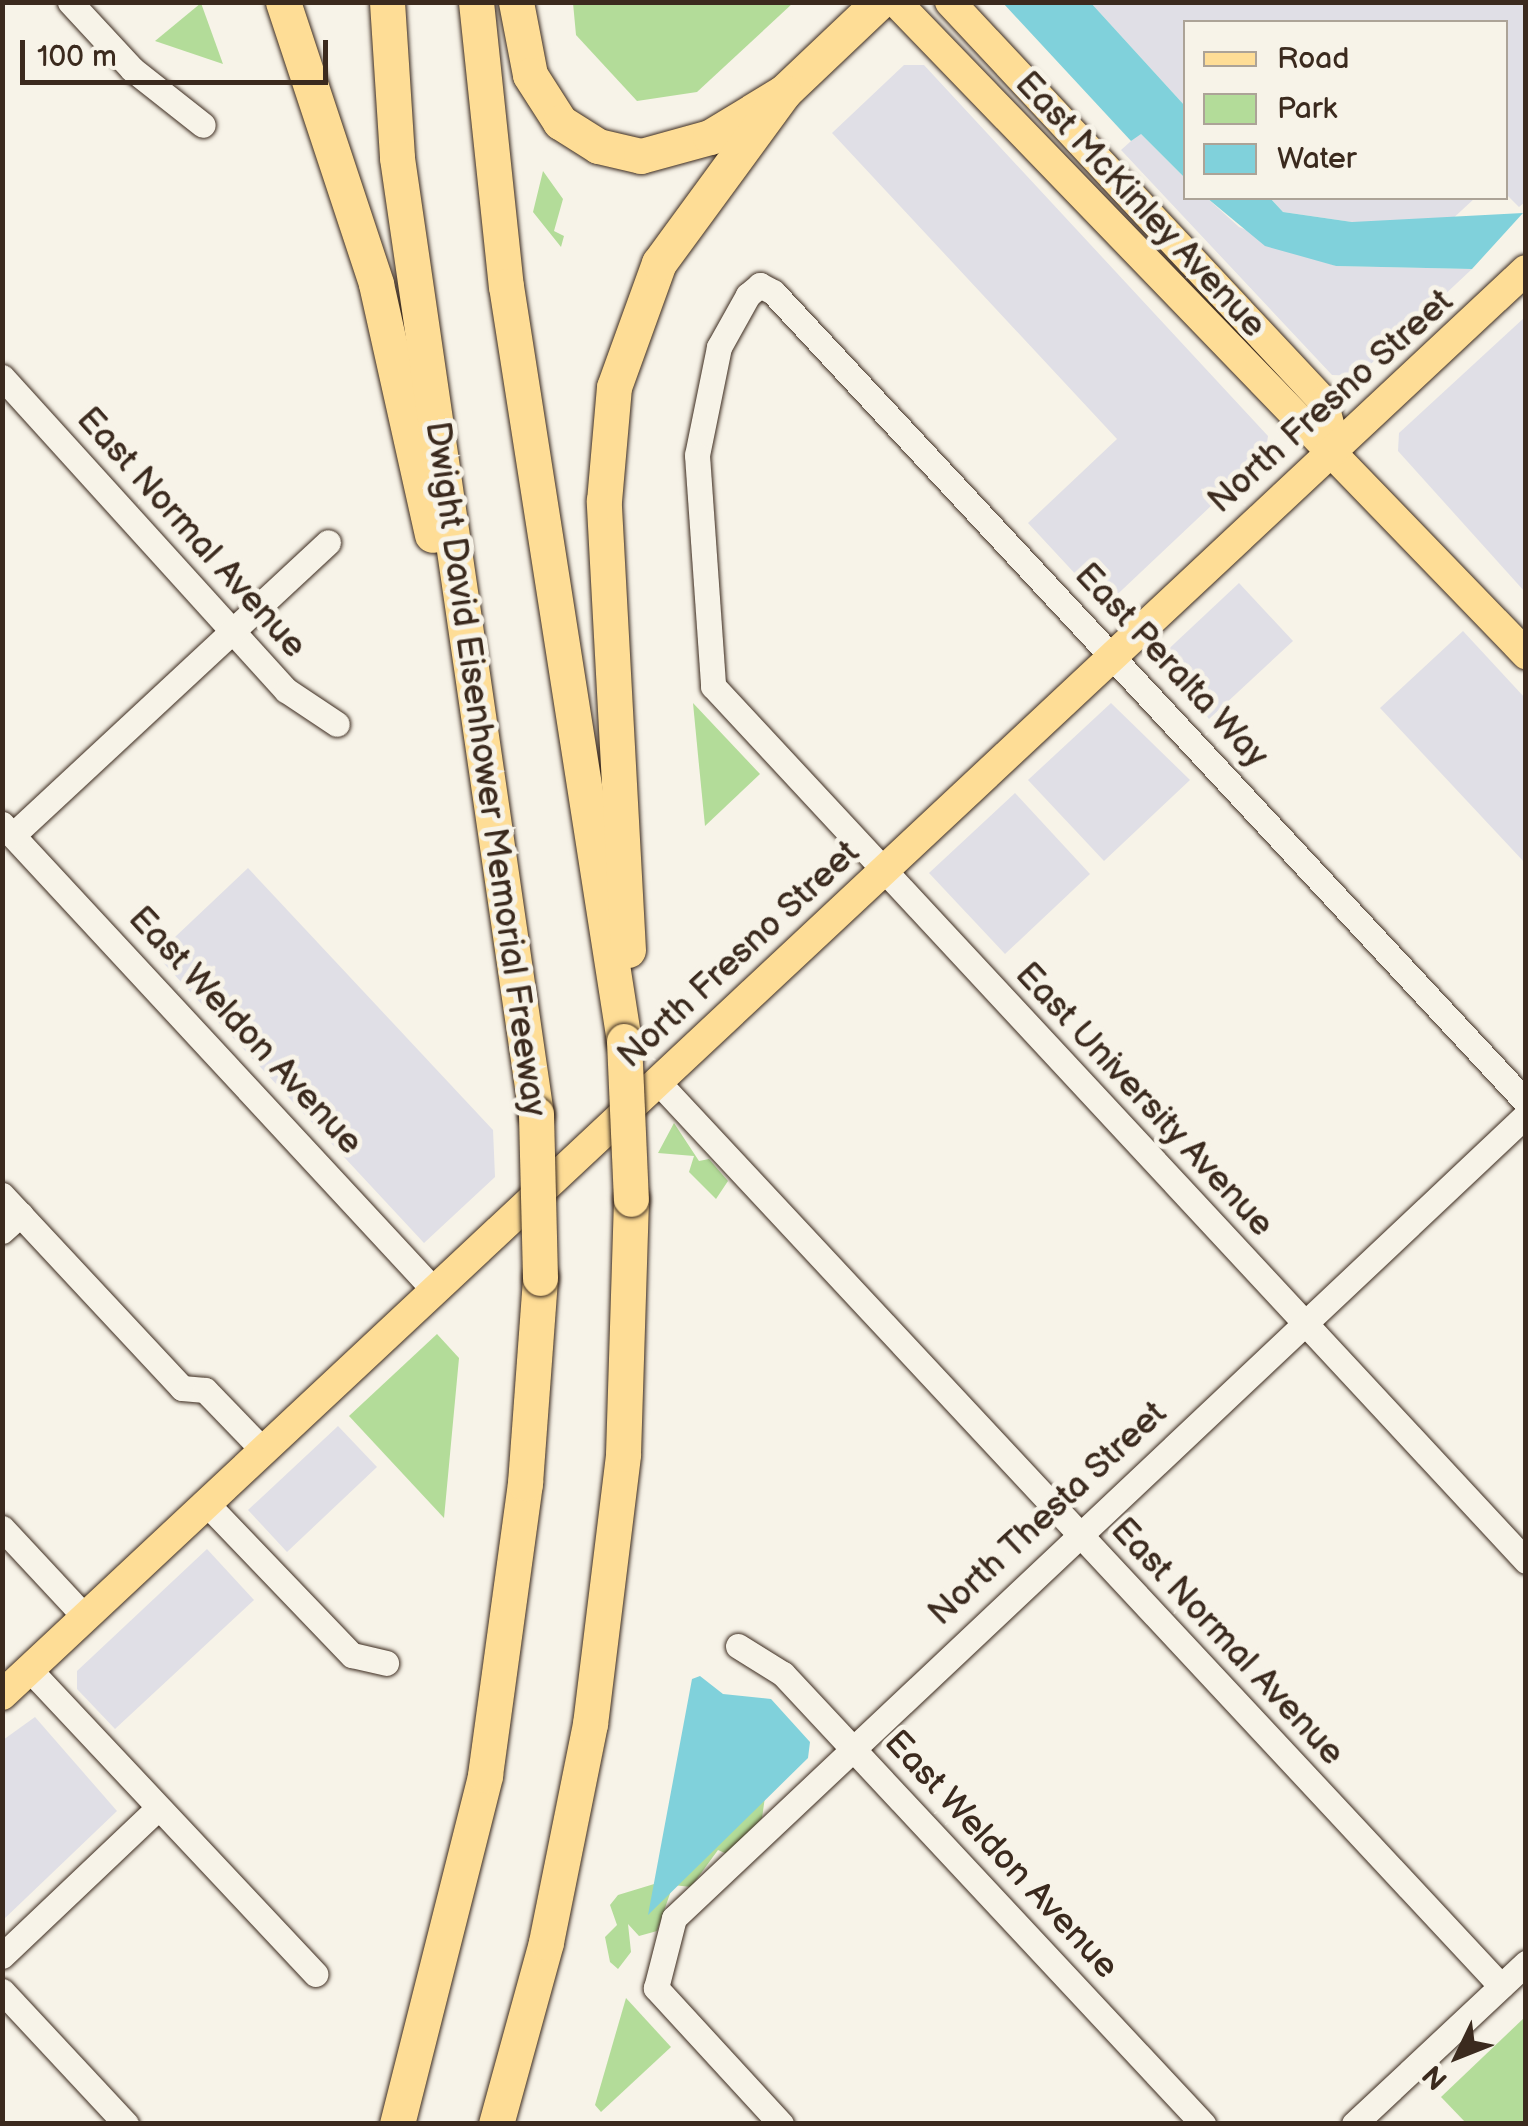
<!DOCTYPE html>
<style>
body{margin:0}
#map{position:relative;width:1528px;height:2126px;overflow:hidden;background:#f7f3e8;font-family:"Balsamiq Sans",sans-serif}
div>[style]{position:absolute}
.built>*{inset:0;background:#e0dfe6}
.green>*{inset:0;background:#b3dc99}
.water>*{inset:0;background:#80d1db}
.roads{filter:drop-shadow(0 0 2px #3b2a1e) drop-shadow(0 0 2px #3b2a1e)}
.minor>*{height:25px;margin:-12.5px;padding:0 12.5px;transform-origin:12.5px;border-radius:12.5px;background:#f7f3e8}
.major>*{height:30px;margin:-15px;padding:0 15px;transform-origin:15px;border-radius:15px;background:#fedd96}
.highway>*{height:35px;margin:-17.5px;padding:0 17.5px;transform-origin:17.5px;border-radius:17.5px;background:#fedd96}
.bridges{filter:drop-shadow(0 0 2px #3b2a1e) drop-shadow(0 0 2px #3b2a1e)}
.highway-bridge>*{height:35px;margin:-17.5px;padding:0 17.5px;transform-origin:17.5px;border-radius:17.5px;background:#fedd96}
span{translate:-50% -50%;white-space:nowrap;text-align:center;line-height:1.15;-webkit-text-stroke:10px #f7f3e8;paint-order:stroke}
.street-label{font-size:35px;color:#3b2a1e}
.frame{position:absolute;inset:0;border:5px solid #3b2a1e;pointer-events:none}
.legend{position:absolute;left:1183px;top:20px;width:325px;height:180px;box-sizing:border-box;background:#f7f3e8;border:2px solid #aca397;margin:0;padding:12px 18px;list-style:none;font-size:30px;color:#3b2a1e}
.legend li{display:flex;align-items:center;gap:20px;height:50px}
.legend b{width:50px;border:2px solid #aca397}
.north{position:absolute;left:1408px;top:2006px;width:100px;height:100px;-webkit-text-stroke:8px #f7f3e8;paint-order:stroke;rotate:227deg;font-size:28px;font-weight:700;line-height:40px;text-align:center;color:#3b2a1e}
.north::after{content:'';display:block;margin:auto;width:35px;height:45px;background:#3b2a1e;clip-path:polygon(50% 0,100% 100%,50% 72%,0 100%)}
.scale{position:absolute;left:20px;top:40px;width:308px;height:45px;box-sizing:border-box;border:5px solid #3b2a1e;border-top:0;padding-left:12px;font-size:30px;line-height:35px;white-space:nowrap;color:#3b2a1e;-webkit-text-stroke:8px #f7f3e8;paint-order:stroke}
</style>
<div id="map">
<div class="built">
<i style="clip-path:polygon(1091px 3px,1525px 3px,1525px 202px,1519px 207px,1506px 194px,1506px 22px,1186px 22px,1185px 106px)"></i>
<i style="clip-path:polygon(904px 65px,924px 65px,1268px 436px,1265px 455px,1105px 606px,1028px 523px,1117px 439px,832px 133px)"></i>
<i style="clip-path:polygon(1140px 133px,1185px 178px,1186px 198px,1207px 198px,1239px 227px,1336px 266px,1472px 269px,1358px 376px,1332px 375px,1121px 150px)"></i>
<i style="clip-path:polygon(1270px 198px,1475px 198px,1448px 223px,1352px 222px,1283px 212px)"></i>
<i style="clip-path:polygon(1525px 317px,1525px 592px,1398px 451px,1399px 433px)"></i>
<i style="clip-path:polygon(1239px 583px,1293px 641px,1209px 719px,1159px 658px)"></i>
<i style="clip-path:polygon(1463px 631px,1525px 698px,1525px 863px,1380px 708px)"></i>
<i style="clip-path:polygon(1111px 703px,1190px 780px,1104px 861px,1028px 780px)"></i>
<i style="clip-path:polygon(1015px 793px,1090px 874px,1005px 954px,929px 873px)"></i>
<i style="clip-path:polygon(248px 868px,493px 1130px,495px 1177px,424px 1243px,156px 955px)"></i>
<i style="clip-path:polygon(338px 1426px,377px 1467px,287px 1552px,248px 1510px)"></i>
<i style="clip-path:polygon(207px 1549px,254px 1600px,115px 1729px,77px 1689px,77px 1671px)"></i>
<i style="clip-path:polygon(35px 1717px,117px 1811px,3px 1920px,3px 1740px)"></i>
</div>
<div class="green">
<i style="clip-path:polygon(201px 3px,223px 64px,155px 41px)"></i>
<i style="clip-path:polygon(573px 3px,573px 2px,793px 3px,697px 92px,637px 101px,576px 35px)"></i>
<i style="clip-path:polygon(543px 171px,563px 199px,554px 231px,564px 236px,561px 247px,533px 212px)"></i>
<i style="clip-path:polygon(693px 703px,760px 774px,705px 826px,698px 755px)"></i>
<i style="clip-path:polygon(674px 1123px,699px 1161px,709px 1159px,728px 1181px,716px 1199px,689px 1172px,694px 1156px,658px 1153px)"></i>
<i style="clip-path:polygon(437px 1334px,459px 1358px,444px 1518px,349px 1416px)"></i>
<i style="clip-path:polygon(765px 1797px,762px 1818px,727px 1854px,718px 1850px,691px 1887px,673px 1885px,657px 1931px,639px 1936px,628px 1924px,631px 1952px,618px 1969px,610px 1962px,605px 1937px,617px 1925px,610px 1905px,618px 1895px,664px 1881px)"></i>
<i style="clip-path:polygon(626px 1998px,671px 2047px,601px 2112px,595px 2105px)"></i>
<i style="clip-path:polygon(1525px 2017px,1525px 2123px,1466px 2123px,1441px 2097px)"></i>
</div>
<div class="water">
<i style="clip-path:polygon(1003px 3px,1091px 3px,1185px 106px,1185px 178px,1141px 134px,1131px 141px)"></i>
<i style="clip-path:polygon(1207px 198px,1270px 198px,1283px 212px,1352px 222px,1523px 213px,1472px 269px,1336px 266px,1265px 246px)"></i>
<i style="clip-path:polygon(700px 1676px,723px 1694px,771px 1699px,810px 1742px,808px 1758px,648px 1915px,692px 1679px)"></i>
</div>
<div class="roads">
<div class="minor">
<i style="left:70px;top:2px;width:91px;rotate:47.2deg"></i>
<i style="left:132px;top:69px;width:90px;rotate:38.3deg"></i>
<i style="left:2px;top:377px;width:423px;rotate:47.8deg"></i>
<i style="left:286px;top:690px;width:61px;rotate:33.7deg"></i>
<i style="left:2px;top:824px;width:634px;rotate:47.17deg"></i>
<i style="left:13px;top:835px;width:430px;rotate:-42.9deg"></i>
<i style="left:658px;top:1082px;width:1236px;rotate:47deg"></i>
<i style="left:1526px;top:1102px;width:1106px;rotate:-132.91deg"></i>
<i style="left:773px;top:292px;width:15px;rotate:-152deg"></i>
<i style="left:760px;top:285px;width:16px;rotate:140deg"></i>
<i style="left:748px;top:295px;width:60px;rotate:119.1deg"></i>
<i style="left:719px;top:347px;width:110px;rotate:101.5deg"></i>
<i style="left:697px;top:455px;width:232px;rotate:86deg"></i>
<i style="left:713px;top:686px;width:1194px;rotate:47.1deg"></i>
<i style="left:2px;top:1195px;width:264px;rotate:47deg"></i>
<i style="left:182px;top:1388px;width:23px;rotate:5deg"></i>
<i style="left:205px;top:1390px;width:83px;rotate:46deg"></i>
<i style="left:2px;top:1231px;width:25px;rotate:-42deg"></i>
<i style="left:206px;top:1503px;width:211px;rotate:46.2deg"></i>
<i style="left:352px;top:1655px;width:35px;rotate:13deg"></i>
<i style="left:2px;top:1528px;width:120px;rotate:47deg"></i>
<i style="left:738px;top:1646px;width:53px;rotate:31.9deg"></i>
<i style="left:783px;top:1674px;width:616px;rotate:46.97deg"></i>
<i style="left:30px;top:1670px;width:417px;rotate:46.8deg"></i>
<i style="left:2px;top:1956px;width:215px;rotate:-43.5deg"></i>
<i style="left:2px;top:1991px;width:182px;rotate:47deg"></i>
<i style="left:781px;top:2124px;width:185px;rotate:-132.6deg"></i>
<i style="left:656px;top:1988px;width:72px;rotate:-75.6deg"></i>
<i style="left:674px;top:1918px;width:1171px;rotate:-43.3deg"></i>
<i style="left:1354px;top:2124px;width:236px;rotate:-43.1deg"></i>
</div>
<div class="major">
<i style="left:896px;top:2px;width:907px;rotate:45.98deg"></i>
<i style="left:950px;top:2px;width:546px;rotate:46.93deg"></i>
<i style="left:1323px;top:401px;width:51px;rotate:75.1deg"></i>
<i style="left:2px;top:1695px;width:2086px;rotate:-43.08deg"></i>
</div>
<div class="highway">
<i style="left:283px;top:2px;width:297px;rotate:71.7deg"></i>
<i style="left:376px;top:284px;width:257px;rotate:77.4deg"></i>
<i style="left:387px;top:2px;width:156px;rotate:86.3deg"></i>
<i style="left:397px;top:158px;width:966px;rotate:81.73deg"></i>
<i style="left:476px;top:2px;width:286px;rotate:84deg"></i>
<i style="left:506px;top:286px;width:764px;rotate:81.12deg"></i>
<i style="left:516px;top:2px;width:74px;rotate:79.1deg"></i>
<i style="left:530px;top:75px;width:56px;rotate:57.4deg"></i>
<i style="left:560px;top:122px;width:45px;rotate:32.3deg"></i>
<i style="left:598px;top:146px;width:44px;rotate:13.1deg"></i>
<i style="left:641px;top:156px;width:72px;rotate:-15.4deg"></i>
<i style="left:710px;top:137px;width:87px;rotate:-31.3deg"></i>
<i style="left:784px;top:92px;width:131px;rotate:-43.5deg"></i>
<i style="left:628px;top:950px;width:450px;rotate:-93.1deg"></i>
<i style="left:604px;top:501px;width:114px;rotate:-85deg"></i>
<i style="left:614px;top:387px;width:132px;rotate:-70.1deg"></i>
<i style="left:659px;top:263px;width:212px;rotate:-53.8deg"></i>
<i style="left:397px;top:2124px;width:360px;rotate:-75.8deg"></i>
<i style="left:485px;top:1775px;width:295px;rotate:-82.2deg"></i>
<i style="left:525px;top:1483px;width:206px;rotate:-85.8deg"></i>
<i style="left:496px;top:2124px;width:189px;rotate:-74.6deg"></i>
<i style="left:546px;top:1942px;width:222px;rotate:-78.6deg"></i>
<i style="left:590px;top:1724px;width:272px;rotate:-83deg"></i>
<i style="left:623px;top:1454px;width:255px;rotate:-88.2deg"></i>
</div>
</div>
<div class="bridges">
<div class="highway-bridge">
<i style="left:624px;top:1041px;width:158px;rotate:87.5deg"></i>
<i style="left:536px;top:1114px;width:164px;rotate:88.6deg"></i>
</div>
</div>
<div class="street-label">
<span style="left:1140px;top:205px;rotate:47deg">East McKinley Avenue</span>
<span style="left:1331px;top:402px;rotate:-42deg">North Fresno Street</span>
<span style="left:191px;top:533px;rotate:48deg">East Normal Avenue</span>
<span style="left:1171px;top:666px;rotate:47deg">East Peralta Way</span>
<span style="left:485px;top:769px;rotate:82deg">Dwight David Eisenhower Memorial Freeway</span>
<span style="left:739px;top:955px;rotate:-43deg">North Fresno Street</span>
<span style="left:245px;top:1031px;rotate:47deg">East Weldon Avenue</span>
<span style="left:1144px;top:1100px;rotate:47deg">East University Avenue</span>
<span style="left:1048px;top:1514px;rotate:-43deg">North Thesta Street</span>
<span style="left:1227px;top:1642px;rotate:47deg">East Normal Avenue</span>
<span style="left:1001px;top:1855px;rotate:47deg">East Weldon Avenue</span>
</div>
<div class="frame"></div>
<ul class="legend">
<li><b style="height:12px;background:#fedd96"></b>Road</li>
<li><b style="height:28px;background:#b3dc99"></b>Park</li>
<li><b style="height:28px;background:#80d1db"></b>Water</li>
</ul>
<div class="north">N</div>
<div class="scale">100 m</div>
</div>
